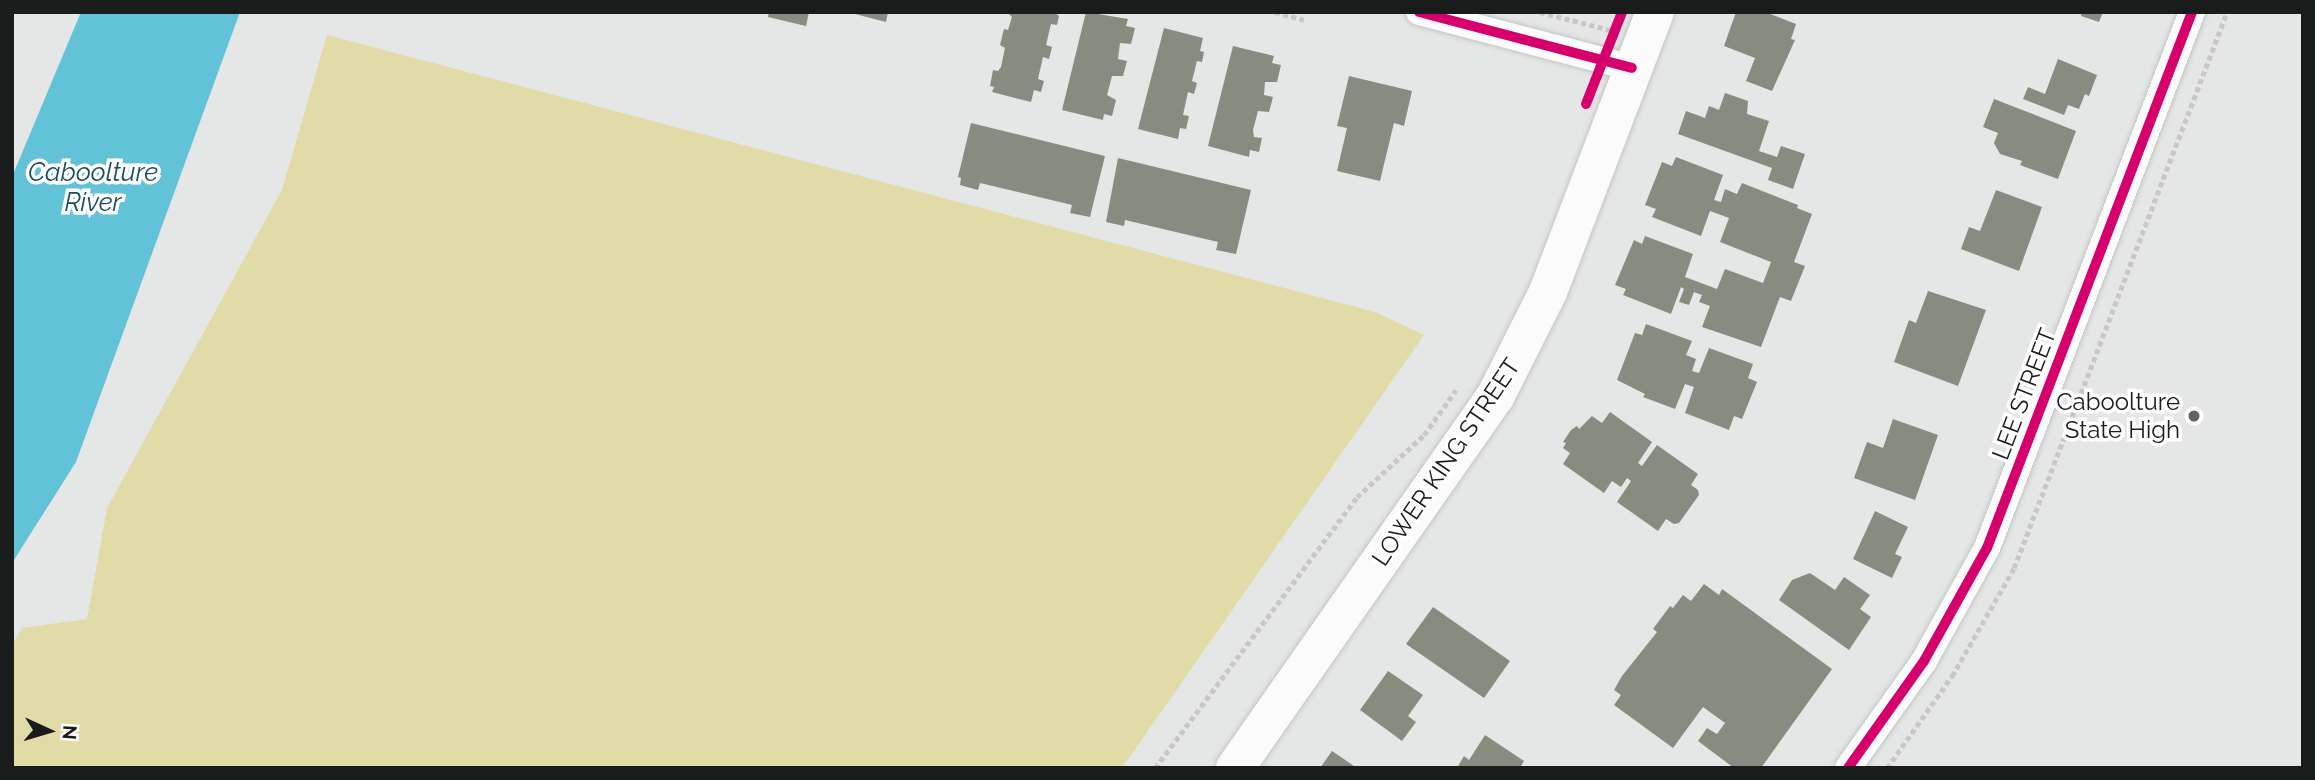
<!DOCTYPE html>
<style>
body{margin:0}
#map{position:relative;width:2315px;height:780px;overflow:hidden;background:#e4e7e5;font-family:Raleway,sans-serif}
div>[style]{position:absolute}
.green>*{inset:0;background:#e0dba7}
.water>*{inset:0;background:#62c2d8}
.building>*{inset:0;background:#868d80}
.path>*{height:4.5px;margin-top:-2.25px;transform-origin:0;background:repeating-linear-gradient(90deg,#c7c7c7 0 5px,transparent 0 8.5px)}
.roads{filter:drop-shadow(0 0 2px #c2c5c3) drop-shadow(0 0 2px #c2c5c3)}
.street>*{height:26px;margin:-13px;padding:0 13px;transform-origin:13px;border-radius:13px;background:#fbfbfb}
.primary>*{height:38px;margin:-19px;padding:0 19px;transform-origin:19px;border-radius:19px;background:#fbfbfb}
.cycleway>*{height:10px;margin:-5px;padding:0 5px;transform-origin:5px;border-radius:5px;background:#d6006c}
.dots>*{width:19px;height:19px;translate:-50% -50%;box-sizing:border-box;border:4px solid #fff;border-radius:50%}
span{translate:-50% -50%;white-space:nowrap;text-align:center;line-height:1.15;-webkit-text-stroke:7px #fff;paint-order:stroke}
.street-label{font-size:24px;color:#1a1c1b}
.poi-label{font-size:24px;color:#1a1c1b}
.right{translate:-100% -50%;text-align:right}
.water-label{font-size:26px;color:#194e5c;font-style:italic}
.frame{position:absolute;inset:0;border:14px solid #1a1c1b;pointer-events:none}
.north{position:absolute;left:14px;top:696px;width:70px;height:70px;-webkit-text-stroke:5px #fff;paint-order:stroke;rotate:94deg;font-size:19px;font-weight:700;line-height:28px;text-align:center;color:#1a1c1b}
.north::after{content:'';display:block;margin:auto;width:24px;height:32px;background:#1a1c1b;clip-path:polygon(50% 0,100% 100%,50% 72%,0 100%)}
</style>
<div id="map">
<div class="green">
<i style="clip-path:polygon(327px 35px,1375px 312px,1424px 335px,1122px 768px,12px 768px,12px 645px,22px 628px,87px 619px,107px 508px,282px 190px)"></i>
</div>
<div class="water">
<i style="clip-path:polygon(81px 12px,240px 12px,76px 462px,12px 563px,12px 177px)"></i>
</div>
<div class="building">
<i style="clip-path:polygon(769px 12px,809px 12px,806px 26px,768px 17px)"></i>
<i style="clip-path:polygon(847px 12px,888px 12px,886px 22px)"></i>
<i style="clip-path:polygon(1007px 12px,1054px 12px,1059px 16px,1057px 25px,1051px 24px,1046px 45px,1052px 47px,1049px 59px,1043px 57px,1038px 79px,1044px 81px,1041px 92px,1034px 90px,1031px 102px,992px 92px,994px 87px,990px 86px,993px 70px,998px 71px,1001px 67px,1005px 48px,1000px 45px,1004px 29px,1008px 30px,1012px 17px)"></i>
<i style="clip-path:polygon(1086px 12px,1128px 19px,1126px 26px,1135px 28px,1131px 44px,1120px 43px,1118px 59px,1127px 61px,1123px 76px,1112px 76px,1107px 95px,1116px 100px,1112px 116px,1104px 114px,1103px 120px,1062px 110px)"></i>
<i style="clip-path:polygon(1736px 12px,1765px 12px,1796px 24px,1791px 39px,1795px 40px,1772px 91px,1746px 81px,1755px 58px,1724px 46px)"></i>
<i style="clip-path:polygon(2082px 12px,2103px 12px,2099px 22px,2081px 16px)"></i>
<i style="clip-path:polygon(1164px 28px,1203px 38px,1200px 51px,1204px 52px,1202px 62px,1197px 61px,1192px 81px,1197px 83px,1194px 94px,1188px 92px,1183px 115px,1189px 116px,1186px 129px,1180px 128px,1178px 139px,1138px 129px)"></i>
<i style="clip-path:polygon(1233px 46px,1274px 56px,1272px 63px,1281px 65px,1277px 82px,1265px 82px,1264px 95px,1273px 97px,1269px 112px,1258px 111px,1253px 130px,1254px 137px,1262px 138px,1259px 152px,1250px 150px,1249px 157px,1208px 146px)"></i>
<i style="clip-path:polygon(2058px 59px,2097px 75px,2089px 96px,2085px 94px,2079px 109px,2068px 105px,2064px 115px,2023px 99px,2028px 87px,2045px 94px)"></i>
<i style="clip-path:polygon(1349px 76px,1412px 91px,1404px 126px,1394px 123px,1380px 181px,1337px 171px,1347px 128px,1337px 126px)"></i>
<i style="clip-path:polygon(1725px 93px,1748px 101px,1747px 114px,1769px 121px,1759px 151px,1777px 157px,1781px 146px,1805px 154px,1793px 189px,1768px 180px,1772px 168px,1678px 134px,1686px 111px,1705px 118px,1709px 106px,1719px 110px)"></i>
<i style="clip-path:polygon(1994px 99px,2076px 131px,2058px 179px,2020px 165px,2022px 161px,2000px 154px,1994px 143px,1998px 133px,1983px 127px)"></i>
<i style="clip-path:polygon(971px 123px,1105px 156px,1090px 217px,1070px 213px,1072px 205px,980px 183px,978px 190px,960px 185px,961px 178px,958px 177px)"></i>
<i style="clip-path:polygon(1676px 157px,1723px 175px,1714px 200px,1721px 202px,1725px 189px,1737px 194px,1742px 183px,1798px 205px,1797px 208px,1812px 214px,1794px 262px,1805px 266px,1791px 301px,1780px 297px,1761px 347px,1702px 327px,1710px 306px,1699px 302px,1702px 295px,1694px 292px,1689px 305px,1679px 302px,1684px 289px,1681px 287px,1671px 314px,1623px 295px,1626px 289px,1615px 285px,1634px 240px,1642px 244px,1645px 236px,1693px 254px,1685px 277px,1717px 289px,1725px 269px,1763px 283px,1771px 262px,1720px 242px,1729px 218px,1710px 211px,1701px 236px,1652px 217px,1656px 209px,1645px 205px,1662px 162px,1672px 166px)"></i>
<i style="clip-path:polygon(1118px 158px,1251px 190px,1236px 254px,1216px 250px,1218px 242px,1125px 220px,1124px 226px,1106px 222px)"></i>
<i style="clip-path:polygon(1996px 190px,2042px 207px,2019px 271px,1961px 249px,1969px 227px,1980px 231px)"></i>
<i style="clip-path:polygon(1928px 291px,1986px 310px,1958px 386px,1894px 362px,1909px 320px,1916px 323px)"></i>
<i style="clip-path:polygon(1646px 324px,1692px 341px,1686px 355px,1696px 359px,1692px 371px,1699px 373px,1709px 348px,1753px 364px,1748px 378px,1757px 382px,1742px 419px,1734px 416px,1729px 430px,1685px 413px,1694px 387px,1685px 384px,1675px 409px,1643px 397px,1645px 394px,1617px 380px,1635px 333px,1642px 335px)"></i>
<i style="clip-path:polygon(1610px 412px,1652px 442px,1638px 463px,1642px 466px,1657px 445px,1698px 474px,1691px 485px,1698px 490px,1699px 495px,1679px 523px,1674px 524px,1666px 519px,1658px 531px,1617px 502px,1631px 481px,1627px 478px,1621px 487px,1612px 481px,1604px 493px,1563px 464px,1570px 453px,1563px 448px,1566px 443px,1563px 442px,1571px 430px,1577px 426px,1579px 429px,1592px 416px,1602px 423px)"></i>
<i style="clip-path:polygon(1893px 419px,1938px 435px,1915px 500px,1854px 478px,1867px 442px,1883px 448px)"></i>
<i style="clip-path:polygon(1875px 511px,1908px 527px,1895px 554px,1902px 557px,1892px 578px,1853px 559px)"></i>
<i style="clip-path:polygon(1810px 573px,1835px 590px,1844px 577px,1870px 595px,1860px 609px,1871px 617px,1849px 650px,1779px 600px,1792px 580px)"></i>
<i style="clip-path:polygon(1704px 584px,1719px 595px,1722px 589px,1832px 669px,1761px 768px,1734px 768px,1698px 741px,1707px 728px,1717px 734px,1725px 723px,1703px 707px,1673px 748px,1614px 705px,1621px 695px,1614px 690px,1622px 676px,1657px 632px,1653px 629px,1670px 606px,1673px 608px,1683px 595px,1691px 601px)"></i>
<i style="clip-path:polygon(1433px 607px,1510px 661px,1484px 698px,1406px 644px)"></i>
<i style="clip-path:polygon(1388px 671px,1423px 695px,1408px 716px,1416px 722px,1402px 741px,1360px 710px)"></i>
<i style="clip-path:polygon(1485px 735px,1524px 761px,1520px 768px,1457px 768px,1464px 756px,1469px 760px)"></i>
<i style="clip-path:polygon(1332px 751px,1357px 768px,1320px 768px)"></i>
</div>
<div class="path">
<i style="left:1275px;top:12px;width:30px;rotate:15deg"></i>
<i style="left:1540px;top:12px;width:76px;rotate:14.4deg"></i>
<i style="left:1155px;top:768px;width:338px;rotate:-53.3deg"></i>
<i style="left:1357px;top:497px;width:91px;rotate:-42.8deg"></i>
<i style="left:1424px;top:435px;width:55px;rotate:-54.6deg"></i>
<i style="left:1887px;top:768px;width:113px;rotate:-54.8deg"></i>
<i style="left:1952px;top:676px;width:125px;rotate:-60.1deg"></i>
<i style="left:2014px;top:568px;width:595px;rotate:-69.04deg"></i>
</div>
<div class="roads">
<div class="street">
<i style="left:1419px;top:12px;width:220px;rotate:14.7deg"></i>
<i style="left:1848px;top:768px;width:131px;rotate:-54.6deg"></i>
<i style="left:1924px;top:661px;width:129px;rotate:-60.9deg"></i>
<i style="left:1987px;top:548px;width:574px;rotate:-69.07deg"></i>
</div>
<div class="primary">
<i style="left:1235px;top:768px;width:453px;rotate:-55deg"></i>
<i style="left:1495px;top:397px;width:118px;rotate:-63.2deg"></i>
<i style="left:1548px;top:292px;width:300px;rotate:-69.1deg"></i>
</div>
</div>
<div class="cycleway">
<i style="left:1419px;top:12px;width:220px;rotate:14.7deg"></i>
<i style="left:1586px;top:104px;width:99px;rotate:-68.6deg"></i>
<i style="left:1848px;top:768px;width:131px;rotate:-54.6deg"></i>
<i style="left:1924px;top:661px;width:129px;rotate:-60.9deg"></i>
<i style="left:1987px;top:548px;width:574px;rotate:-69.07deg"></i>
</div>
<div class="dots">
<i style="left:2194px;top:416px;background:#616362"></i>
</div>
<div class="street-label">
<span style="left:2024px;top:394px;rotate:-69deg">LEE STREET</span>
<span style="left:1446px;top:462px;rotate:-56deg">LOWER KING STREET</span>
</div>
<div class="poi-label">
<span class="right" style="left:2180px;top:416px">Caboolture<br>State High</span>
</div>
<div class="water-label">
<span style="left:93px;top:188px">Caboolture<br>River</span>
</div>
<div class="frame"></div>
<div class="north">N</div>
</div>
